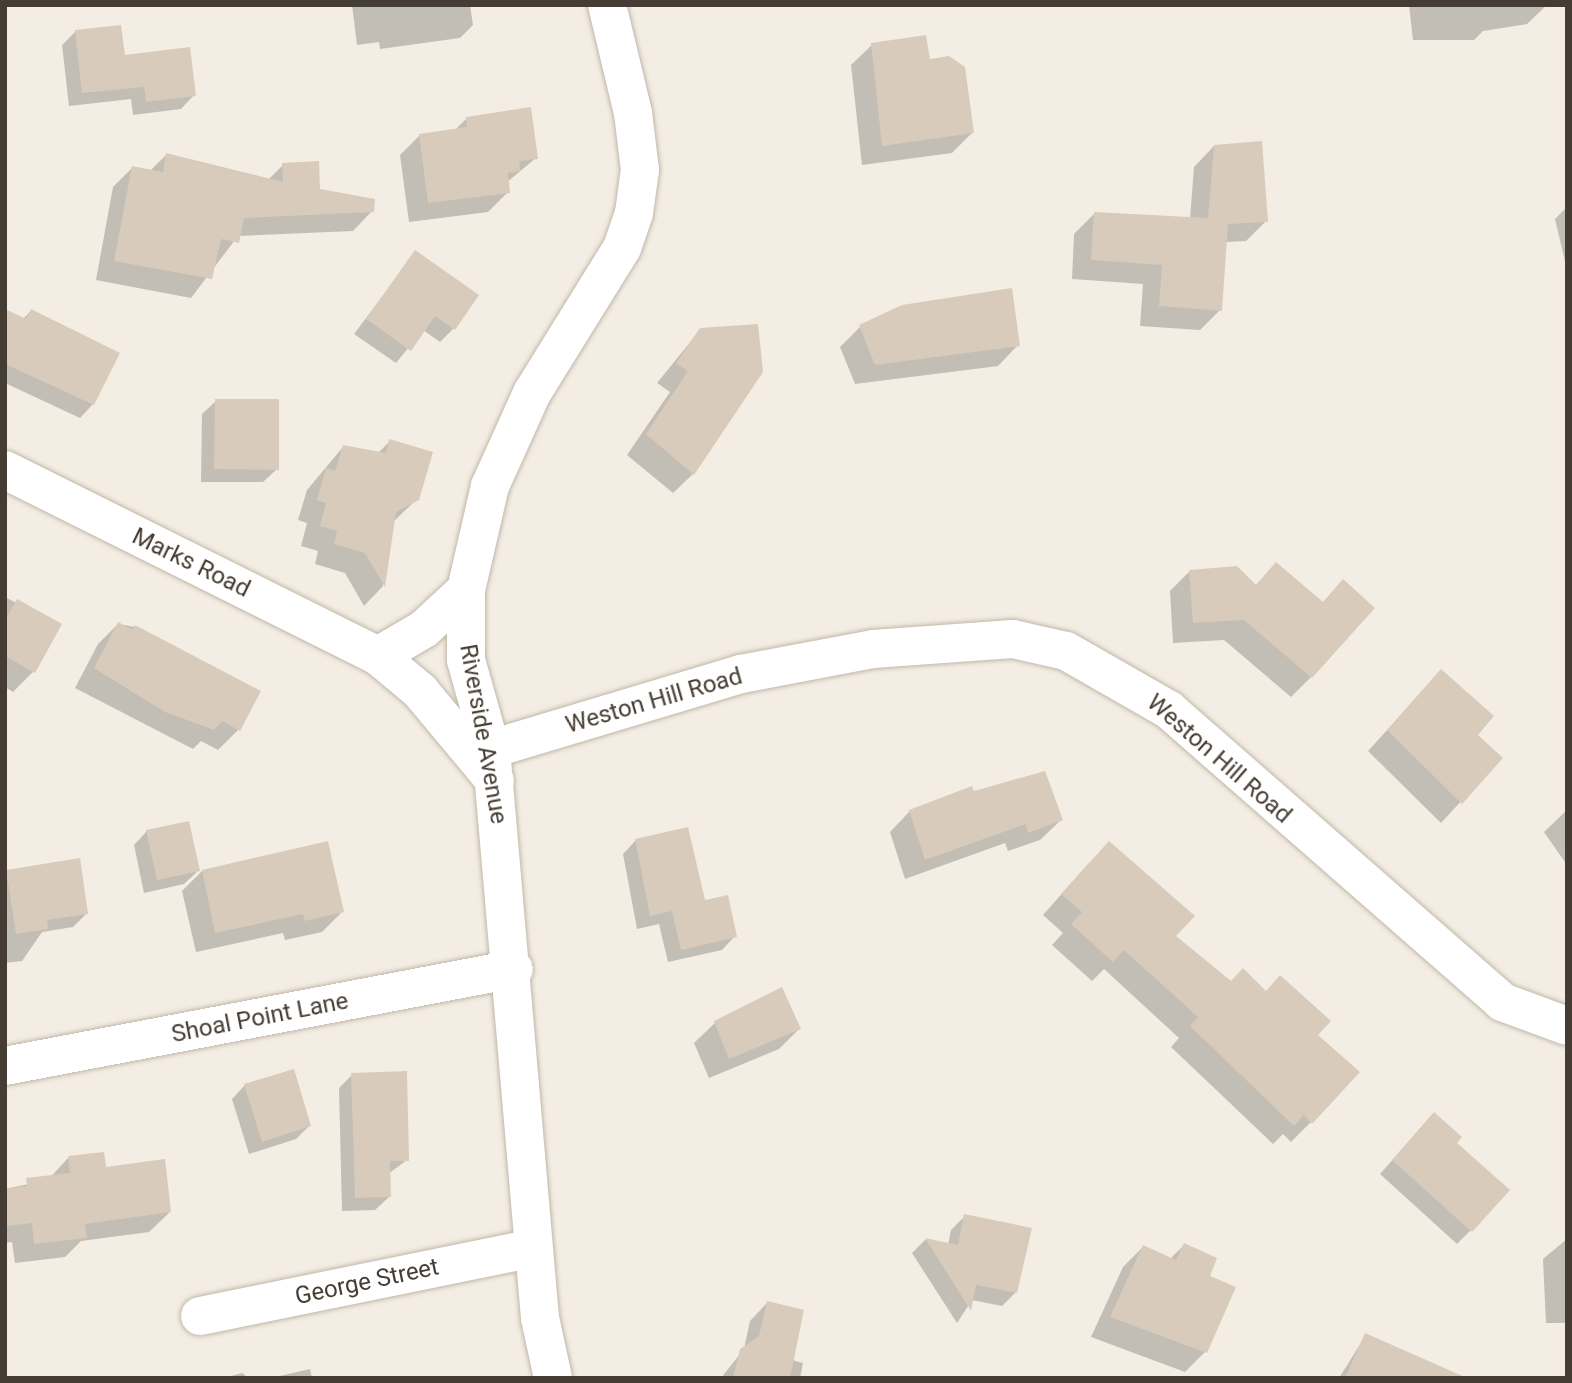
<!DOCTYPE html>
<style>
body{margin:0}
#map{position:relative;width:1572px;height:1383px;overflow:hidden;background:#f3ede3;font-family:Roboto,sans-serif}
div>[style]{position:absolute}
.shadow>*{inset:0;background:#0003}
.building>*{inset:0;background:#d8cbbb}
.roads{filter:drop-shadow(0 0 2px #c2b7a9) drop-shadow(0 0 2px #c2b7a9)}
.minor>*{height:38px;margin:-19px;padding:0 19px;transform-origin:19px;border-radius:19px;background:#fff}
.tertiary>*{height:38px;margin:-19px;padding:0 19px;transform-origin:19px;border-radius:19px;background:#fff}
span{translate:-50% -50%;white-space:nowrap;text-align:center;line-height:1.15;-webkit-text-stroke:5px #fff;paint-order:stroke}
.street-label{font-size:24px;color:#453d33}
.frame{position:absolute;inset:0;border:7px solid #453d33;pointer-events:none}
</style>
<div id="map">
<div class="shadow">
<i style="clip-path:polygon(352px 5px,470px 5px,473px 25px,460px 38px,380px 49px,379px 42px,357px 45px)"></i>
<i style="clip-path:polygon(1409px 5px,1547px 5px,1527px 24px,1483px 31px,1474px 40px,1413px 40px)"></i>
<i style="clip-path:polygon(76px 31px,123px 57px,194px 95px,181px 109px,133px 115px,131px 99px,69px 106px,62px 45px)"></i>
<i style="clip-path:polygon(872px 45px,928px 61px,972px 133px,952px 153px,862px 165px,851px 65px)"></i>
<i style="clip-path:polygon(466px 119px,536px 158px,507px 182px,508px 192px,488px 212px,409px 222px,400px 155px,420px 135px,454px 131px)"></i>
<i style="clip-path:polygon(1214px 146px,1266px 221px,1246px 241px,1225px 242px,1220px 310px,1200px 330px,1140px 326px,1143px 284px,1072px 279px,1074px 234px,1094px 214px,1190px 219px,1194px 167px)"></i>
<i style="clip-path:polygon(166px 155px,268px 180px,283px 165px,318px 190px,372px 211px,353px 231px,238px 236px,191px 298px,96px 280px,113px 187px,132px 168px,150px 171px)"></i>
<i style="clip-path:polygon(1567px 207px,1567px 270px,1555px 219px)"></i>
<i style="clip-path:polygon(415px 253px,454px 328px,440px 342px,423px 330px,396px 363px,354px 334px)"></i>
<i style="clip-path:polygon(31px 311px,93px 404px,80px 418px,5px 383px,5px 316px,23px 319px)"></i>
<i style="clip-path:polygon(860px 327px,1018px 345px,998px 366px,855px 384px,840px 347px)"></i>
<i style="clip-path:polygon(700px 330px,693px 474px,673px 493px,627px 455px,670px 392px,657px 383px)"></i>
<i style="clip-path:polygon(216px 401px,277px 469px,263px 482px,201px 482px,202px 414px)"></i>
<i style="clip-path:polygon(390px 441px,417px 499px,393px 522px,383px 586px,364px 606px,345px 573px,315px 564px,318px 551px,301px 546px,307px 523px,298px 520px,307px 490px,343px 447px,378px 453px)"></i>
<i style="clip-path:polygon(1276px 564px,1322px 603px,1343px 582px,1311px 677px,1291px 697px,1224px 640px,1173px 643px,1170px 591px,1190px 571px,1255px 586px)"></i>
<i style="clip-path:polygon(5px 597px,59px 625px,33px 672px,13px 692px,5px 687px)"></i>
<i style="clip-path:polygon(118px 624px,135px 627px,238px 730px,218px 750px,201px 741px,193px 749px,75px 688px,98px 644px)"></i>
<i style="clip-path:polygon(1441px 671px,1475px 735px,1501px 758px,1441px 823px,1368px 751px)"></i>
<i style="clip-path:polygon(973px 793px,1061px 820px,1040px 840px,1008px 851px,1005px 843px,905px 879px,890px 832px,910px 811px)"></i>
<i style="clip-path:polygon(1567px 810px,1567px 865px,1544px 832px)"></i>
<i style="clip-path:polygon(147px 831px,198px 871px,184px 884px,144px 893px,134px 845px)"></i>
<i style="clip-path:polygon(636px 840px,735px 936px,722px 950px,668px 962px,659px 924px,637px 929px,623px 854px)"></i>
<i style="clip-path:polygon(1089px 863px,1230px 983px,1316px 1035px,1311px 1122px,1291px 1142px,1283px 1134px,1273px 1144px,1171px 1047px,1179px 1038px,1104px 969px,1092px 981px,1052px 945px,1063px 933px,1043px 915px)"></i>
<i style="clip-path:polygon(7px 871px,86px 914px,73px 927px,42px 932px,22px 961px,5px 963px)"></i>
<i style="clip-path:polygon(202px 871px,342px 912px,322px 932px,285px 940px,283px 933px,196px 952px,182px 891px)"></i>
<i style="clip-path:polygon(781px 989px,799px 1029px,779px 1049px,709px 1078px,694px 1043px,715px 1023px)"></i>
<i style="clip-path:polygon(352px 1075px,407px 1160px,388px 1174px,389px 1197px,375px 1210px,342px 1211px,339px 1088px)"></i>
<i style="clip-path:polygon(245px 1085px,309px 1126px,296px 1139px,249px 1154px,232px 1099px)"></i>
<i style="clip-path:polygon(1421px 1128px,1455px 1143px,1471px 1230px,1457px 1244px,1380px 1174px)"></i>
<i style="clip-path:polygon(68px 1158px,104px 1169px,170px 1212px,149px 1232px,81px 1241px,65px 1257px,15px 1263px,12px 1242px,5px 1243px,5px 1189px,48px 1180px)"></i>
<i style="clip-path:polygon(965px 1216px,1016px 1292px,1002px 1306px,972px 1300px,957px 1323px,912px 1253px,925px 1240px,948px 1245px,951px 1230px)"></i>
<i style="clip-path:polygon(1567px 1239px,1567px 1323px,1546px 1323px,1543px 1259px)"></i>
<i style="clip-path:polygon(1184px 1245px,1207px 1276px,1205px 1352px,1185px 1372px,1091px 1337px,1123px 1267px,1143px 1247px,1170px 1259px)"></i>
<i style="clip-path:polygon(767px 1303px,792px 1360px,803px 1363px,800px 1378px,721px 1378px,744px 1349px,750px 1321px)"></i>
<i style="clip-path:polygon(1366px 1335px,1445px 1378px,1339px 1378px)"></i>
<i style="clip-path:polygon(310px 1369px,312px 1378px,271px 1378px)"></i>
<i style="clip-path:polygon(242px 1373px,249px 1378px,224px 1378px)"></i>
</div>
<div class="building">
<i style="clip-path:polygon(121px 25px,125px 55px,190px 47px,196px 96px,146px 102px,144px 87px,82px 93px,75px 30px)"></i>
<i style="clip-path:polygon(926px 35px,930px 59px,949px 56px,965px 67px,974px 133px,882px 146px,871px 43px)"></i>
<i style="clip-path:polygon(531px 107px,538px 159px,519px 161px,520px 171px,508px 173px,510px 193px,428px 203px,419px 134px,467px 127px,466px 117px)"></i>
<i style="clip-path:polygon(1262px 141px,1268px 222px,1228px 224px,1222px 311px,1159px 306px,1162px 265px,1091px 260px,1094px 212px,1208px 218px,1214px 145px)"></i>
<i style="clip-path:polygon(166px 153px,283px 182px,282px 163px,319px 161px,320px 189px,375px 199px,374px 212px,244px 218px,239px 243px,221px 239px,212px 279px,114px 261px,132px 166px,163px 172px)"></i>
<i style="clip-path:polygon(415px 250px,479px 295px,455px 330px,435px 316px,411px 351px,366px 319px)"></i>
<i style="clip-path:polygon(1012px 288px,1020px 346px,875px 365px,859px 325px,902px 305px)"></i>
<i style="clip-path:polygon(5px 309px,26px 319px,31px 309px,120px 353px,94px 405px,5px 364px)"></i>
<i style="clip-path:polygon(758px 324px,763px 372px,694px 475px,646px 434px,688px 371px,676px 363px,700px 328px)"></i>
<i style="clip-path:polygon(215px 399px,279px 399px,279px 470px,214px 469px)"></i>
<i style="clip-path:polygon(389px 439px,433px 452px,419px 500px,396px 512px,385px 587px,365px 553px,334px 544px,337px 531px,320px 526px,326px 503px,317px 500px,326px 468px,335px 471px,343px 445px,386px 453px)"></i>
<i style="clip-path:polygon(1276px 562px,1323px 602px,1343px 579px,1375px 608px,1312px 678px,1244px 620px,1193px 623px,1189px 570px,1237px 566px,1256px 585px)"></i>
<i style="clip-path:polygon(17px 599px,62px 624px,35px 673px,5px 656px,5px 620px)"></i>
<i style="clip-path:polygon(118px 622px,133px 630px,135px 625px,261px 691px,240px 731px,222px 721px,214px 730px,165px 712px,94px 668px)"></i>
<i style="clip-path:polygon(1441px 669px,1494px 716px,1478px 735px,1503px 758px,1462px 804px,1387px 730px)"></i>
<i style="clip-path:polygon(1045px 771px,1063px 820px,1028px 833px,1026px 824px,925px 860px,909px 810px,972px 786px,974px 791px)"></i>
<i style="clip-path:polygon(189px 821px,200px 871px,157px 880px,146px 830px)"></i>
<i style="clip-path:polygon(688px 827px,705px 900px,728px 895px,737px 937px,681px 950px,672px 911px,650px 916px,635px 839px)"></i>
<i style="clip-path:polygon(328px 841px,344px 912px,305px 921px,303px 914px,215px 933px,202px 870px)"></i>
<i style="clip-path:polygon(1109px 841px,1195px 916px,1176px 936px,1231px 981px,1243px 968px,1266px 991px,1280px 975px,1331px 1021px,1318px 1035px,1360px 1072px,1312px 1124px,1304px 1115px,1294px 1126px,1190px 1026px,1198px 1017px,1124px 950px,1113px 962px,1071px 924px,1082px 912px,1061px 894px)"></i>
<i style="clip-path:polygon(80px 858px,88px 914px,47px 920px,48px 929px,16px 934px,6px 870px)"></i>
<i style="clip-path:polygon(782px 987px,801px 1029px,729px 1059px,714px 1021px)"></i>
<i style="clip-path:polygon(294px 1069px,311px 1126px,262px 1142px,244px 1084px)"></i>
<i style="clip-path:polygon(407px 1071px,409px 1161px,390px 1161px,391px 1197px,355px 1198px,351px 1073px)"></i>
<i style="clip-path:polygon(1434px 1112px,1462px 1137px,1457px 1143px,1510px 1190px,1472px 1232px,1392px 1160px)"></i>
<i style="clip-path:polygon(104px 1152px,106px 1167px,165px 1159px,171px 1212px,85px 1224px,87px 1238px,34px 1244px,32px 1223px,5px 1226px,5px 1189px,27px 1186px,26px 1178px,70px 1173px,68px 1156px)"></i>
<i style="clip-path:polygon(964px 1214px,1032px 1228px,1017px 1293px,976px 1285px,971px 1311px,925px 1238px,958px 1245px)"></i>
<i style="clip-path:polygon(1184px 1243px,1217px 1258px,1210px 1276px,1236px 1287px,1207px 1353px,1110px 1317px,1143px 1245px,1176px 1260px)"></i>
<i style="clip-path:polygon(767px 1301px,804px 1310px,790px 1378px,733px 1378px,740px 1349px,759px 1336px)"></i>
<i style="clip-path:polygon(1365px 1333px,1467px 1378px,1345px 1378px)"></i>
</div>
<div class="roads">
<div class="minor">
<i style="left:5px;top:470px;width:417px;rotate:26.5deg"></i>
<i style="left:378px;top:656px;width:55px;rotate:39.8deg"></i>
<i style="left:420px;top:691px;width:117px;rotate:50.2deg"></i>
<i style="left:378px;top:656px;width:53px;rotate:-30.4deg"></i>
<i style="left:424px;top:629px;width:57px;rotate:-42.9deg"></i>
<i style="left:491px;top:749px;width:261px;rotate:-16.7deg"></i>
<i style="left:741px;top:674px;width:134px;rotate:-10.7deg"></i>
<i style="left:873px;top:649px;width:140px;rotate:-4.1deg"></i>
<i style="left:1013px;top:639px;width:54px;rotate:12.8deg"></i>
<i style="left:1066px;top:651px;width:119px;rotate:29.8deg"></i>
<i style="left:1169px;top:710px;width:443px;rotate:41.2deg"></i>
<i style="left:1502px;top:1002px;width:69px;rotate:20.3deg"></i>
<i style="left:5px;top:1066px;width:518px;rotate:-10.79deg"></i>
<i style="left:200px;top:1316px;width:340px;rotate:-11.5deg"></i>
</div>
<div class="tertiary">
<i style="left:553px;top:1378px;width:61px;rotate:-102.2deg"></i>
<i style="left:540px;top:1318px;width:571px;rotate:-94.92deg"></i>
<i style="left:491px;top:749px;width:92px;rotate:-105.7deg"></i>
<i style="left:466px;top:660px;width:70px;rotate:-90deg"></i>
<i style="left:466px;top:590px;width:107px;rotate:-77deg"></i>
<i style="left:490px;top:486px;width:102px;rotate:-65.7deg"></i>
<i style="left:532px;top:393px;width:171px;rotate:-58.2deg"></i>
<i style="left:622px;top:248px;width:37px;rotate:-71deg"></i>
<i style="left:634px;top:213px;width:43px;rotate:-82.1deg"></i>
<i style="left:640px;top:170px;width:57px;rotate:-97deg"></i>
<i style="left:633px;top:113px;width:111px;rotate:-103.5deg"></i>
</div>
</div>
<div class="street-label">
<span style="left:191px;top:563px;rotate:26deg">Marks Road</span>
<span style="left:654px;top:701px;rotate:-16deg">Weston Hill Road</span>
<span style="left:483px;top:734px;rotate:80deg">Riverside Avenue</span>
<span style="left:1219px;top:759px;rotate:41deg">Weston Hill Road</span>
<span style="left:260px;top:1018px;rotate:-11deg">Shoal Point Lane</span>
<span style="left:367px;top:1282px;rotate:-12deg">George Street</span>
</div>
<div class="frame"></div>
</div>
